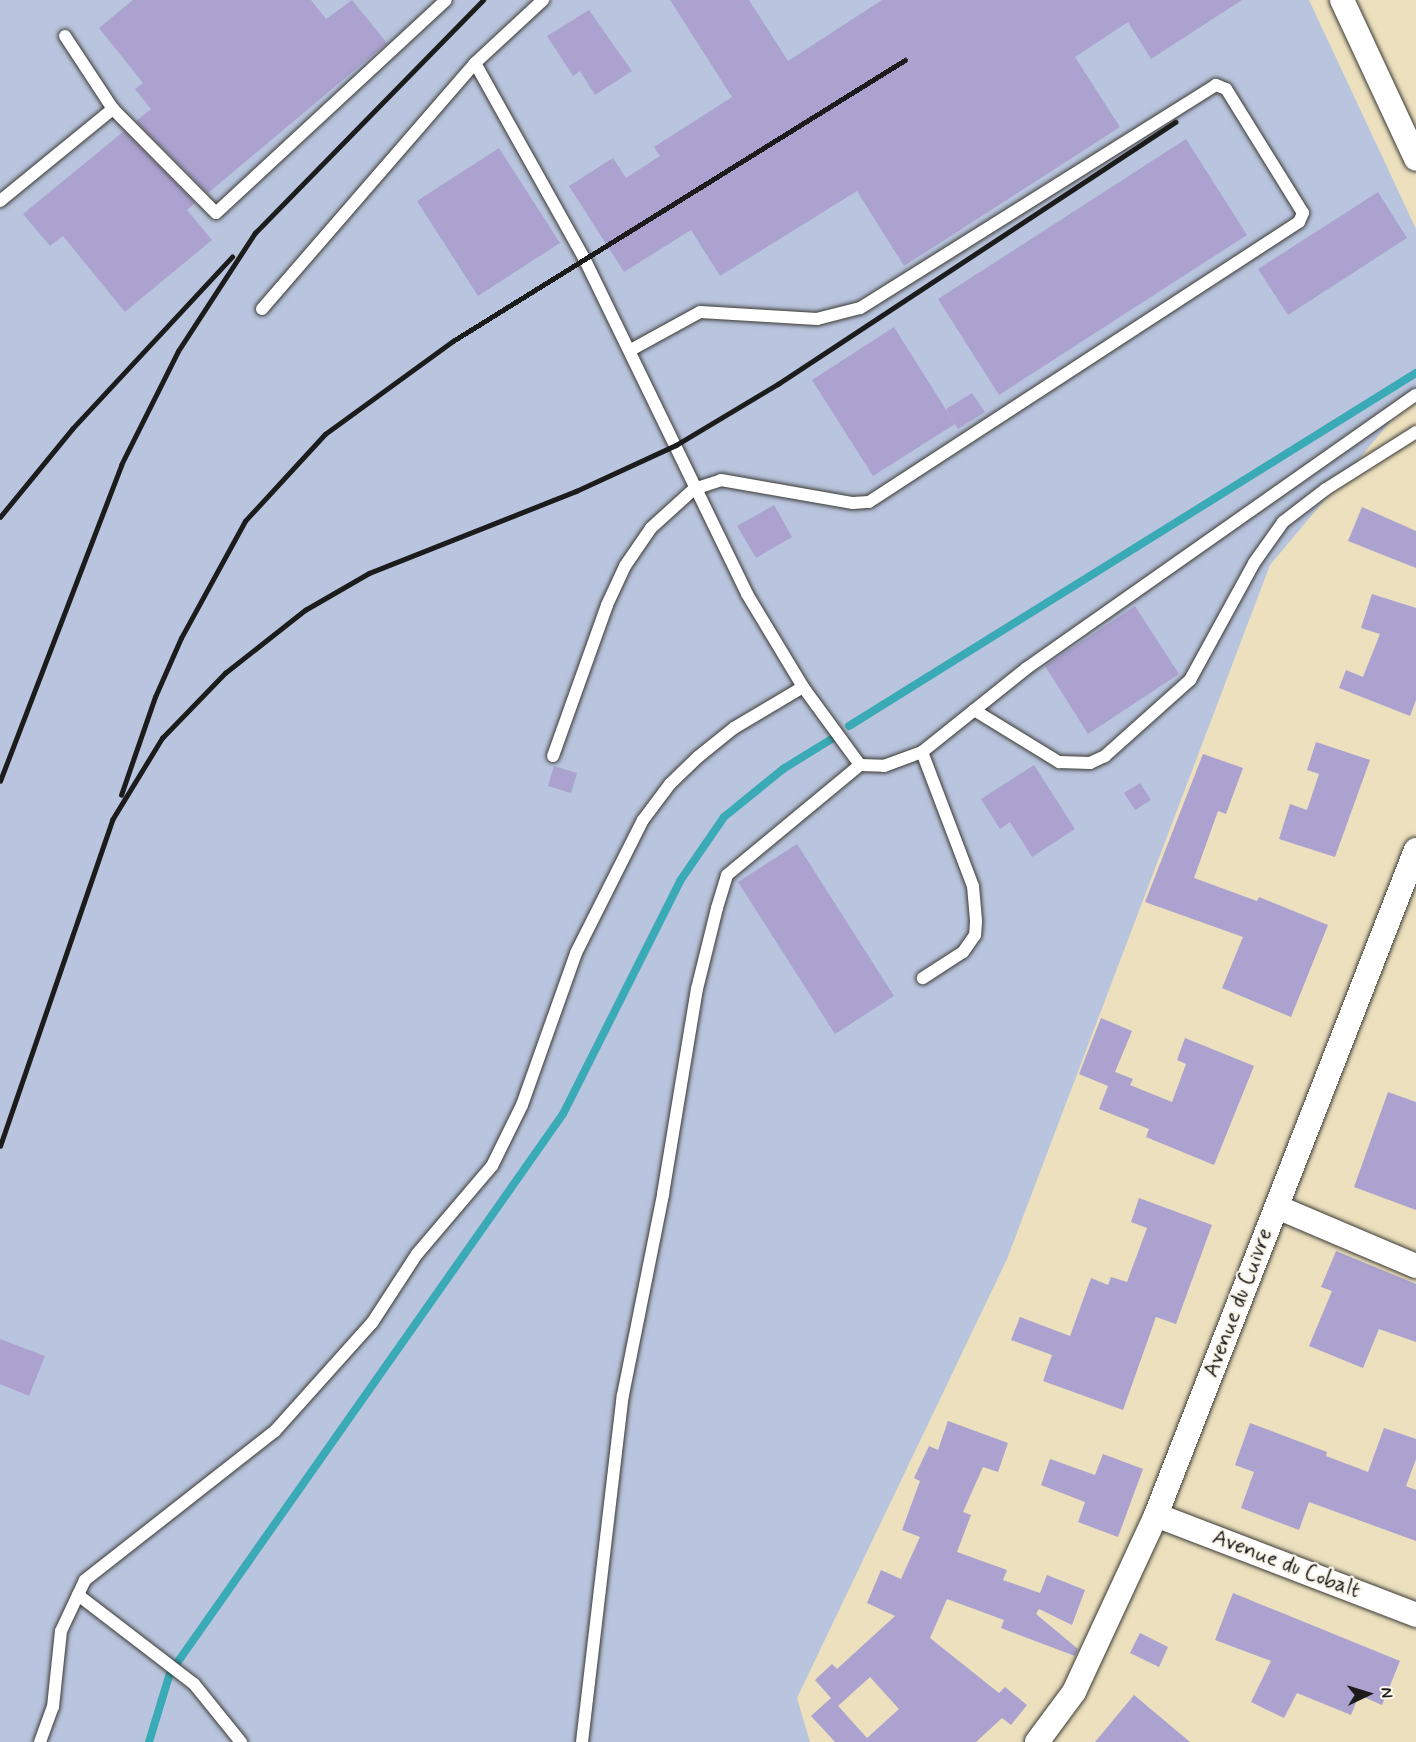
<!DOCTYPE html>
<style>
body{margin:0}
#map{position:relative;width:1416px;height:1742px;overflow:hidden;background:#ece0be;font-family:Mynerve,sans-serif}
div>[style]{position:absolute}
.industrial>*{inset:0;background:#b9c5de}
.stream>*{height:8px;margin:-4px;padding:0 4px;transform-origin:4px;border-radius:4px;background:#3aabb6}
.building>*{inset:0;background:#aba2cf}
.roads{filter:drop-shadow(0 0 2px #3b3934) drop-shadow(0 0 2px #3b3934)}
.lane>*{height:12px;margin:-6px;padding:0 6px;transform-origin:6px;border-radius:6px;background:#fff}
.street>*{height:24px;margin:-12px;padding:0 12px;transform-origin:12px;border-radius:12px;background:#fff}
.rail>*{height:4.5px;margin:-2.25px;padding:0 2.25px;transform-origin:2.25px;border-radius:2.25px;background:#1c1c1c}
span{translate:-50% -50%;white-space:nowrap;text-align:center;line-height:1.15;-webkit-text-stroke:4.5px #fbf7ec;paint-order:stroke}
.street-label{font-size:22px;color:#1c1c1c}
.north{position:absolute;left:1338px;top:1664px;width:60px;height:60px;-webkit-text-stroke:4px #fbf7ec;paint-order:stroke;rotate:86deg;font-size:16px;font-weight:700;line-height:24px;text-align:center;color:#1c1c1c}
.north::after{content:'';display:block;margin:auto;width:21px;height:27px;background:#1c1c1c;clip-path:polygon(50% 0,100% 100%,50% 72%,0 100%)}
</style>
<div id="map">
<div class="industrial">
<i style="clip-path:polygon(0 0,1309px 0,1416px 229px,1416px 391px,1270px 565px,1007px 1259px,797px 1698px,810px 1742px,0 1742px)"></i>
</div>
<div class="stream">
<i style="left:849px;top:726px;width:668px;rotate:-31.91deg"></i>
<i style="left:149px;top:1742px;width:72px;rotate:-73.1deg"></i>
<i style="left:170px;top:1673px;width:683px;rotate:-54.89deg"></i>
<i style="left:563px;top:1114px;width:261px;rotate:-63.3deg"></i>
<i style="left:680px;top:881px;width:78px;rotate:-55.5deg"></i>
<i style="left:724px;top:817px;width:76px;rotate:-39.1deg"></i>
<i style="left:783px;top:769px;width:65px;rotate:-31.7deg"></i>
</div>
<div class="building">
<i style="clip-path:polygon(133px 0,311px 0,326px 19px,352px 0,387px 43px,208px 193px,136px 121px,151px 109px,135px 89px,143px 83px,99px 28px)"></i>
<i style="clip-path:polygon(670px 0,749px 0,788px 61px,882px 0,1242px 0,1151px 59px,1128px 22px,1075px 57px,1120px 127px,904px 266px,857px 191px,720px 276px,691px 230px,624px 272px,569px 186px,613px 158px,626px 178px,660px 156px,654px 147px,732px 97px)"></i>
<i style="clip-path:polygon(589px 10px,632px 71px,595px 95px,580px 71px,573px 76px,547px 36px)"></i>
<i style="clip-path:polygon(124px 131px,195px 203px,187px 210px,212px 240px,125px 312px,63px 236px,50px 246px,23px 214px)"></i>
<i style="clip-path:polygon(1186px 139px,1247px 235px,999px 395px,938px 299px)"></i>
<i style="clip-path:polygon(499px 148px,560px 243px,478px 296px,417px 201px)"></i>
<i style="clip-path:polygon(1378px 192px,1407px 238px,1288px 315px,1258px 269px)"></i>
<i style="clip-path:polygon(894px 327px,955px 424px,873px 476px,812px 380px)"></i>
<i style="clip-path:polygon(972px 393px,985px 412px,958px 429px,946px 409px)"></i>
<i style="clip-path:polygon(774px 505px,792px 537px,756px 558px,737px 526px)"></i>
<i style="clip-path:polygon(1362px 507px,1416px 531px,1416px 568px,1348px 541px)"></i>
<i style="clip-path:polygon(1372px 594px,1416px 608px,1416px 700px,1410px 716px,1339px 688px,1346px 670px,1363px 677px,1380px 634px,1361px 628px)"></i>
<i style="clip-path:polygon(1135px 606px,1179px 674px,1088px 734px,1045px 666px)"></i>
<i style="clip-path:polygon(1316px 742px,1370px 760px,1335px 857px,1279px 839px,1290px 804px,1307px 810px,1319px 774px,1307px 770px)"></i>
<i style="clip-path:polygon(1203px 754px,1243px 768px,1226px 814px,1218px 811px,1194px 878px,1257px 901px,1259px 897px,1328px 925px,1291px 1017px,1222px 988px,1243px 937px,1145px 902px)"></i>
<i style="clip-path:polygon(1034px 765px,1075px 829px,1032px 857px,1010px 822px,1000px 829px,981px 799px)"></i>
<i style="clip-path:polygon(554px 766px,577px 773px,571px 793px,548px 786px)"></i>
<i style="clip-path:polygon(1140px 783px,1151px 800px,1135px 810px,1124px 793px)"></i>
<i style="clip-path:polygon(797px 844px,894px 996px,835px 1034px,738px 882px)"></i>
<i style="clip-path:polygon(1101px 1018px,1132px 1031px,1115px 1072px,1133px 1079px,1130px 1085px,1172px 1102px,1186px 1064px,1177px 1060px,1185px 1038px,1254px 1066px,1214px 1165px,1146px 1137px,1149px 1129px,1099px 1109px,1108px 1086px,1079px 1074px)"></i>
<i style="clip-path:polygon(1388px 1092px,1416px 1102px,1416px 1210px,1354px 1187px)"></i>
<i style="clip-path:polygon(1139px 1198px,1212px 1225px,1176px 1324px,1156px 1317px,1123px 1410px,1043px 1381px,1052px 1355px,1011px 1340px,1020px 1317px,1070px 1336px,1091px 1278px,1108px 1285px,1111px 1277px,1127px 1282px,1147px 1228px,1131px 1222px)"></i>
<i style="clip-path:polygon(1336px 1251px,1416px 1284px,1416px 1342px,1379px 1329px,1363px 1368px,1309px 1346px,1332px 1291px,1321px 1287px)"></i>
<i style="clip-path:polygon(0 1339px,45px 1356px,29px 1396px,0 1384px)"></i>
<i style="clip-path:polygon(948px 1421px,1008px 1443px,998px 1472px,983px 1467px,963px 1512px,971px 1515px,957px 1552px,1007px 1570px,1003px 1580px,1040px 1593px,1047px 1575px,1085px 1590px,1072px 1625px,1039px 1609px,1036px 1614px,1078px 1649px,1075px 1656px,1001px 1628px,1004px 1620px,947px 1599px,930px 1638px,999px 1693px,1005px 1687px,1027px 1705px,1011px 1725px,1002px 1718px,976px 1742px,835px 1742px,811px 1716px,831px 1698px,867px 1738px,899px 1709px,870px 1677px,838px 1706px,815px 1680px,832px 1664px,837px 1669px,895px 1616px,867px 1603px,881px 1570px,901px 1579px,920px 1537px,902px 1530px,920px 1481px,914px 1478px,929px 1446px,938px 1450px)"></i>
<i style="clip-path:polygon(1250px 1423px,1327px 1452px,1326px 1456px,1368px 1472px,1384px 1428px,1416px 1439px,1416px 1459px,1406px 1486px,1416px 1490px,1416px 1541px,1309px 1502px,1299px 1530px,1241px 1508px,1254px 1472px,1235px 1465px)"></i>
<i style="clip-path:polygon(1103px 1454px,1143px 1469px,1118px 1537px,1078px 1522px,1085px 1502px,1041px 1485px,1050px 1459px,1095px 1475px)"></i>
<i style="clip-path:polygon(1233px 1593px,1400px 1661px,1382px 1705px,1359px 1695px,1351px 1715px,1297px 1693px,1284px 1718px,1251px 1702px,1271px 1661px,1215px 1640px)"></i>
<i style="clip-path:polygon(1140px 1633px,1168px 1647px,1159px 1667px,1130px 1653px)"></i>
<i style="clip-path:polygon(1134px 1695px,1190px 1742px,1095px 1742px)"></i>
</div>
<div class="roads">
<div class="lane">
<i style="left:65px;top:36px;width:87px;rotate:56.7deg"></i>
<i style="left:113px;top:109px;width:146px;rotate:45.3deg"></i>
<i style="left:216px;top:213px;width:313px;rotate:-42.8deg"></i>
<i style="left:475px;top:63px;width:223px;rotate:60.8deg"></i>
<i style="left:584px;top:258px;width:373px;rotate:64.1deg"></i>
<i style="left:747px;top:594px;width:109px;rotate:58.9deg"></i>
<i style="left:803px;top:687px;width:97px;rotate:53.8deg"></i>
<i style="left:860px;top:765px;width:24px;rotate:2deg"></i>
<i style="left:884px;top:766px;width:40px;rotate:-20.2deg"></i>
<i style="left:922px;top:752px;width:134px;rotate:-38.7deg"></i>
<i style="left:1027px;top:668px;width:475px;rotate:-35.1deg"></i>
<i style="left:0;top:201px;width:146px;rotate:-39.2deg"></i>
<i style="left:262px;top:309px;width:325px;rotate:-49.1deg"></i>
<i style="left:475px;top:63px;width:93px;rotate:-42.8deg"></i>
<i style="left:974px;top:710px;width:100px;rotate:31.5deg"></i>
<i style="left:1059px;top:762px;width:31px;rotate:2deg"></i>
<i style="left:1090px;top:763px;width:17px;rotate:-25deg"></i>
<i style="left:1105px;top:756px;width:114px;rotate:-41.8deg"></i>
<i style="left:1190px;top:680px;width:133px;rotate:-61.3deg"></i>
<i style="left:1254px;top:563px;width:50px;rotate:-54.7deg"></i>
<i style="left:1283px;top:522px;width:54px;rotate:-37.5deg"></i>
<i style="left:1326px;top:489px;width:107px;rotate:-32.3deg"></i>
<i style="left:922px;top:752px;width:143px;rotate:69.2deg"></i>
<i style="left:973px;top:886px;width:36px;rotate:85deg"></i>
<i style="left:976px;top:922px;width:13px;rotate:94deg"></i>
<i style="left:975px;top:935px;width:21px;rotate:125deg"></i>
<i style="left:963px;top:952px;width:48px;rotate:147deg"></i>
<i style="left:553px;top:756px;width:160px;rotate:-70.3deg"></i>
<i style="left:607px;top:605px;width:43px;rotate:-65.2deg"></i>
<i style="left:625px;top:566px;width:46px;rotate:-55.6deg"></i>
<i style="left:651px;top:528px;width:58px;rotate:-42.2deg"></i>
<i style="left:694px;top:489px;width:28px;rotate:-18deg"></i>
<i style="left:721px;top:480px;width:134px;rotate:9.9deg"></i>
<i style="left:853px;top:503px;width:16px;rotate:-4deg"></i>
<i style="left:869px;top:502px;width:513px;rotate:-33.07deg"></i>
<i style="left:1299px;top:222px;width:10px;rotate:-66deg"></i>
<i style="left:1303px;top:213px;width:146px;rotate:-121.8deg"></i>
<i style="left:1226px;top:89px;width:11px;rotate:-158deg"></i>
<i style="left:1216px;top:85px;width:420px;rotate:147.9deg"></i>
<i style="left:860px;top:308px;width:44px;rotate:165.7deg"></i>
<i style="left:817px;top:319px;width:117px;rotate:-176.6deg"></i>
<i style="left:700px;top:312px;width:79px;rotate:151.2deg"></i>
<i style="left:78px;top:1595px;width:146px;rotate:37.5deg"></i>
<i style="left:194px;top:1684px;width:75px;rotate:51deg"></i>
<i style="left:40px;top:1742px;width:37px;rotate:-70deg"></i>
<i style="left:53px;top:1707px;width:76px;rotate:-84deg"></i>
<i style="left:61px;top:1631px;width:56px;rotate:-64.8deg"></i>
<i style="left:85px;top:1580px;width:241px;rotate:-38.1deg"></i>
<i style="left:275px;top:1431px;width:145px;rotate:-48.1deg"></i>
<i style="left:372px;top:1323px;width:82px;rotate:-56.9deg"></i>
<i style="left:417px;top:1254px;width:116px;rotate:-49.6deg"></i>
<i style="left:492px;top:1166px;width:68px;rotate:-63.8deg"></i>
<i style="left:522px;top:1105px;width:161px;rotate:-70.4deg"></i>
<i style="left:576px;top:953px;width:149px;rotate:-63.3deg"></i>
<i style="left:643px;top:820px;width:45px;rotate:-53.1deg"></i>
<i style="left:670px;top:784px;width:39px;rotate:-44deg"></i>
<i style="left:698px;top:757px;width:46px;rotate:-38.9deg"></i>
<i style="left:734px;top:728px;width:80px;rotate:-30.7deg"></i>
<i style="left:582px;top:1742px;width:349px;rotate:-83.3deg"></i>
<i style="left:623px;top:1395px;width:205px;rotate:-78.7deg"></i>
<i style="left:663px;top:1194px;width:208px;rotate:-80.6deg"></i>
<i style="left:697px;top:989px;width:83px;rotate:-76.1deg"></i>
<i style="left:717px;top:908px;width:34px;rotate:-73deg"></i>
<i style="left:727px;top:875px;width:173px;rotate:-39.6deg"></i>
</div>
<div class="street">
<i style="left:1342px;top:0;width:175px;rotate:65deg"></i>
<i style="left:1277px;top:1207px;width:151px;rotate:23deg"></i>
<i style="left:1156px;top:1515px;width:279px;rotate:21deg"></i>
<i style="left:1037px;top:1742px;width:62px;rotate:-53.5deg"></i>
<i style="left:1074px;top:1692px;width:195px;rotate:-65.1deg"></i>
<i style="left:1156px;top:1515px;width:714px;rotate:-68.65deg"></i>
</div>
</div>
<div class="rail">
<i style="left:0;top:517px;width:114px;rotate:-50.7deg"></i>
<i style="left:72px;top:429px;width:235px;rotate:-47.1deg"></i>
<i style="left:0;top:781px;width:338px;rotate:-69deg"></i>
<i style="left:121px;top:465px;width:127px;rotate:-63.4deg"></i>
<i style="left:178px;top:351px;width:141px;rotate:-56.9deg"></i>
<i style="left:255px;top:233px;width:326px;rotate:-45.6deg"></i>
<i style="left:121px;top:795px;width:104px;rotate:-70.9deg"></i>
<i style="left:155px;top:697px;width:64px;rotate:-66.2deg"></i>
<i style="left:181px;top:638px;width:133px;rotate:-61.3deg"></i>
<i style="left:245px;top:521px;width:118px;rotate:-47.4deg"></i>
<i style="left:325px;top:434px;width:158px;rotate:-36deg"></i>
<i style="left:453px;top:341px;width:532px;rotate:-31.87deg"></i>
<i style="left:0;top:1146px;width:345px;rotate:-71deg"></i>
<i style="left:112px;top:820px;width:96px;rotate:-58.6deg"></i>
<i style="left:162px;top:738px;width:91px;rotate:-45.9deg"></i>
<i style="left:225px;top:673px;width:102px;rotate:-38.2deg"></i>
<i style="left:305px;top:610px;width:74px;rotate:-30deg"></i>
<i style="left:369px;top:573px;width:223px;rotate:-21.6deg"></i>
<i style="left:576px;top:491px;width:110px;rotate:-24.7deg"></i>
<i style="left:676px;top:445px;width:119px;rotate:-30.9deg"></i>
<i style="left:778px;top:384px;width:476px;rotate:-33.4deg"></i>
</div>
<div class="street-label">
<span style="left:1239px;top:1303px;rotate:-69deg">Avenue du Cuivre</span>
<span style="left:1286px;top:1565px;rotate:21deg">Avenue du Cobalt</span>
</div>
<div class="north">N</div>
</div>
